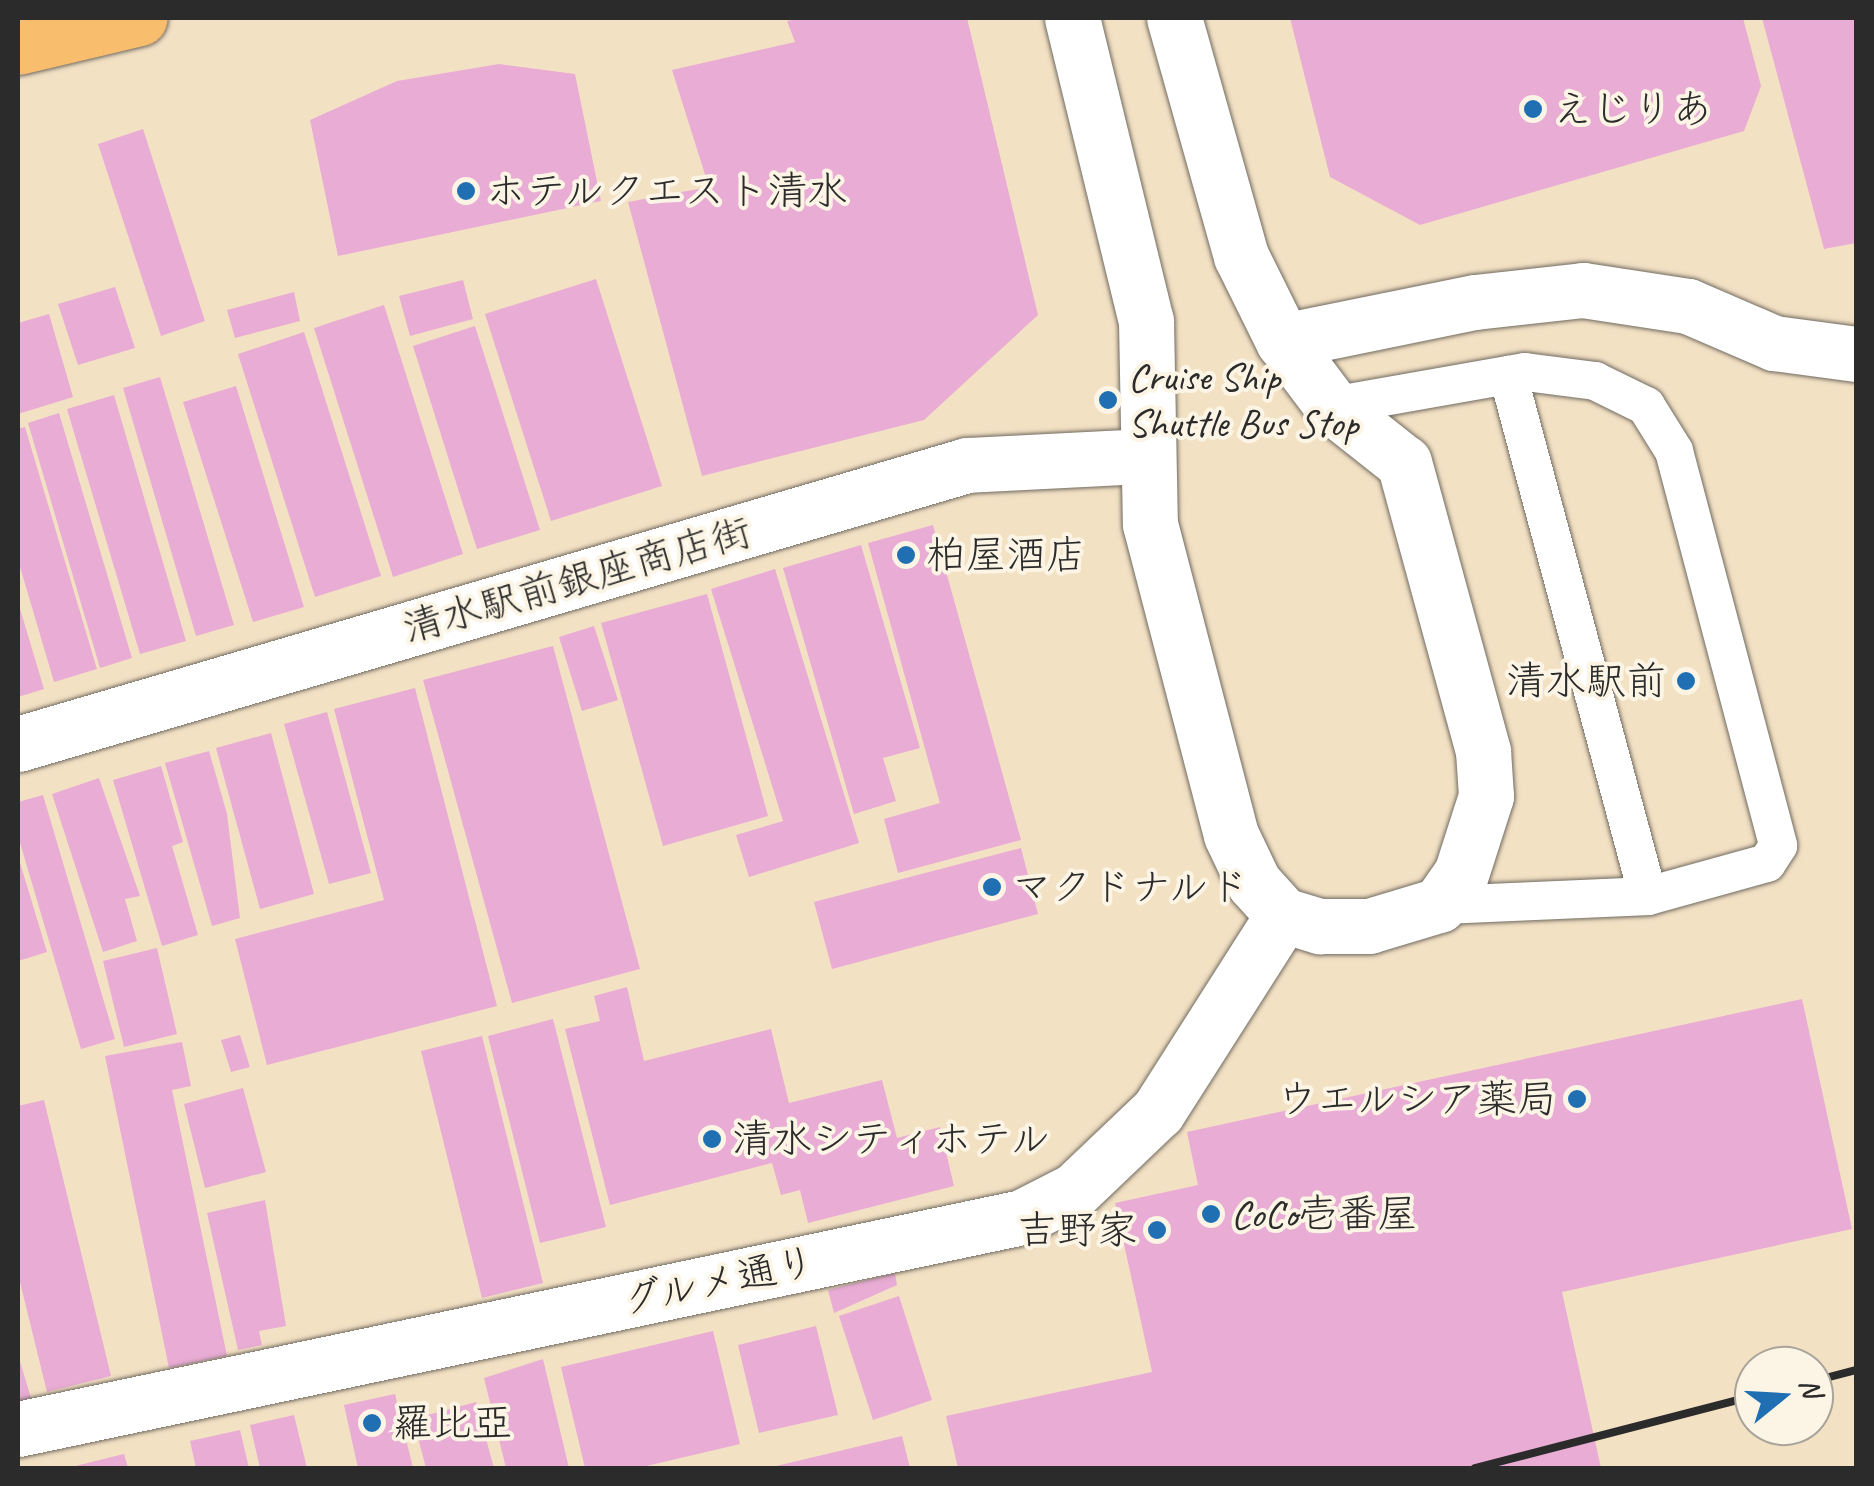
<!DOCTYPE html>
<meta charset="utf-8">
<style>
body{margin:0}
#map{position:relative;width:1874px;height:1486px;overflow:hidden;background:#f3e1c4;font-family:Caveat,"Klee One",sans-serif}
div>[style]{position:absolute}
.building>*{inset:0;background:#e9acd4}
.roads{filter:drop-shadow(0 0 2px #716b61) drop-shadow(0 0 2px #716b61)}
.service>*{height:38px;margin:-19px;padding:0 19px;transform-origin:19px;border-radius:19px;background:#fff}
.minor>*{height:55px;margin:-27.5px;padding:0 27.5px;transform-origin:27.5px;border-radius:27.5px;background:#fff}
.tertiary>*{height:55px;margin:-27.5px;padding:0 27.5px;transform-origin:27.5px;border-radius:27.5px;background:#fff}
.trunk>*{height:55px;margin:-27.5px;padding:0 27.5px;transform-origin:27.5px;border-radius:27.5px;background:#f9be6d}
.rail>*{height:8px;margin:-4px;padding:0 4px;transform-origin:4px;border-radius:4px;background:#2b2b2b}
.dots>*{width:28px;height:28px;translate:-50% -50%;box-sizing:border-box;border:5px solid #fcf5e5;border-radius:50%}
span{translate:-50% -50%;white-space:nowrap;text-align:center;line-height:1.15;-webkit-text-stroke:8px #fcf5e5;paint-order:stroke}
.poi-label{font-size:40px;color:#2b2b2b}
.left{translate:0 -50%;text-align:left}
.right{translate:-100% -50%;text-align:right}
.street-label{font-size:40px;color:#2b2b2b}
.frame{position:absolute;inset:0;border:20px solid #2b2b2b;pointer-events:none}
.north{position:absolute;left:1734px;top:1346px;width:100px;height:100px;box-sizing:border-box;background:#fcf5e5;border:2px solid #a8a49b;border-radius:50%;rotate:72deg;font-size:28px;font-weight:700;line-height:40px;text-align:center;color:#2b2b2b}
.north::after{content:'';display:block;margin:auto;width:35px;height:45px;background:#1f6fb2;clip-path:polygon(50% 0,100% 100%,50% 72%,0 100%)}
</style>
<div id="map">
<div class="building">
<i style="clip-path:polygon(802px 18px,967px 18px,1038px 315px,924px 420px,702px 476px,628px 202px,709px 187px,672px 70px,795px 42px,787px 21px)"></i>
<i style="clip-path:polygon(1290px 18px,1743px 18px,1761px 86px,1744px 131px,1420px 225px,1330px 177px)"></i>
<i style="clip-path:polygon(1762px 18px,1856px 18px,1856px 243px,1824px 249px)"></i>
<i style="clip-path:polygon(499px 64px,575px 74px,601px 201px,338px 256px,310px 120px,397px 81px)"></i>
<i style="clip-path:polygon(143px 129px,205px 321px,161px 336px,98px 144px)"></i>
<i style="clip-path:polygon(596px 279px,662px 486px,551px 521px,485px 314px)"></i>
<i style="clip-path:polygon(463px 280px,473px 319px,410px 336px,399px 296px)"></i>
<i style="clip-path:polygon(115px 287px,135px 348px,78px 365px,58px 304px)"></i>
<i style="clip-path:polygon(294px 292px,300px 321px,235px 338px,227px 310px)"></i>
<i style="clip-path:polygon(384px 305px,463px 554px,393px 577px,314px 328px)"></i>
<i style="clip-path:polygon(49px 314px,73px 397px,18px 414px,18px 323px)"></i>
<i style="clip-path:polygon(475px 326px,540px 530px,477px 549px,413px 346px)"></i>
<i style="clip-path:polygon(304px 332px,381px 576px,315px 597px,238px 354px)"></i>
<i style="clip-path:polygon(160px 377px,234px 625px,196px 636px,123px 388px)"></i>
<i style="clip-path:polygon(236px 386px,304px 607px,253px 622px,183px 402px)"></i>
<i style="clip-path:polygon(114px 395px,186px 641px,140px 654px,67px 409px)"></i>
<i style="clip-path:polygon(59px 413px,132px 658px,100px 668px,28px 423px)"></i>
<i style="clip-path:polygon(25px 427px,97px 669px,54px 682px,18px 560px,18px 429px)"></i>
<i style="clip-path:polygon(933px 525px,1021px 840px,898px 873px,884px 819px,940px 803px,868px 543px)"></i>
<i style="clip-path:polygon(861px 545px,920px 748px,883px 758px,896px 801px,854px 814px,783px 568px)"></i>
<i style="clip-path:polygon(775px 569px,859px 843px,749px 877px,736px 835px,783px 821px,711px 589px)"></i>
<i style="clip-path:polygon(707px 594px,768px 816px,663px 846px,601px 623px)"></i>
<i style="clip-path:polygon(18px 602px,44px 689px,18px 697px)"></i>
<i style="clip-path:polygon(594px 626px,618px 700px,582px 711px,559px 637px)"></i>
<i style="clip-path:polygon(553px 646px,640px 969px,512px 1003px,423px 680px)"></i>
<i style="clip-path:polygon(415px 688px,497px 1006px,267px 1065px,235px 939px,384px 900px,334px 709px)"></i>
<i style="clip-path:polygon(327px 712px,371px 873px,329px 884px,284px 724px)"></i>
<i style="clip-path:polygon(271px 733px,314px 894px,260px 909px,216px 748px)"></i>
<i style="clip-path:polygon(209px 751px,227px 814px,240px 918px,212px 926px,165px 763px)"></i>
<i style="clip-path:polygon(161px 766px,183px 842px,172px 846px,198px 935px,162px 946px,113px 780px)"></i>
<i style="clip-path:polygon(99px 778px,140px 896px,125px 899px,137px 941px,103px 952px,52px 794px)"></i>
<i style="clip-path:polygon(43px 795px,115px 1039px,81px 1049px,18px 836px,18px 802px)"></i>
<i style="clip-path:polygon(1021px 848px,1038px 914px,832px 969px,814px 902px)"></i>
<i style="clip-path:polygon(18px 856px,47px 952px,18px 961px)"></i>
<i style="clip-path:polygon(157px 948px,177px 1034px,124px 1047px,103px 961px)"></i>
<i style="clip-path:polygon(627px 987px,644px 1061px,771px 1029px,789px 1103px,882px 1080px,897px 1138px,940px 1127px,954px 1186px,808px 1223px,800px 1190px,781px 1195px,772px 1163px,610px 1205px,565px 1029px,600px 1021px,594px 996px)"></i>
<i style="clip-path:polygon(1802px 999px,1852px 1229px,1562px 1292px,1601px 1468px,958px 1468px,946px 1416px,1152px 1372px,1115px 1203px,1198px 1185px,1187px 1132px)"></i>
<i style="clip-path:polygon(553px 1019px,606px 1227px,540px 1243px,488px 1036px)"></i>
<i style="clip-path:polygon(240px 1035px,250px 1067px,231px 1072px,221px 1040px)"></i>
<i style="clip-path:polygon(482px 1036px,543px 1283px,482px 1298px,421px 1051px)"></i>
<i style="clip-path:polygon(182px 1042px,191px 1086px,172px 1090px,227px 1356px,169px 1368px,105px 1056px)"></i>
<i style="clip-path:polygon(243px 1088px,266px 1172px,205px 1188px,184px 1104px)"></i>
<i style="clip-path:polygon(44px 1100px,111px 1376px,47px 1392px,18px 1274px,18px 1106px)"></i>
<i style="clip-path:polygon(265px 1200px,286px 1326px,259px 1331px,262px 1345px,238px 1350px,207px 1213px)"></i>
<i style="clip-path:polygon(895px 1273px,897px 1285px,834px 1313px,828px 1290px)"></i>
<i style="clip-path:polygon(899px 1296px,932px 1400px,873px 1420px,839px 1316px)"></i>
<i style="clip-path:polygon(816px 1326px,838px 1415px,759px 1433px,738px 1345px)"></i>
<i style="clip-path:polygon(713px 1331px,740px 1444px,638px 1468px,585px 1468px,561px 1367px)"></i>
<i style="clip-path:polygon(18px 1355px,32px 1401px,18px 1405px)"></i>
<i style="clip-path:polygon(543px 1359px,569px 1468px,506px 1468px,484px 1378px)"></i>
<i style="clip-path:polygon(395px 1394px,413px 1468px,358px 1468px,344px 1405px)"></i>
<i style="clip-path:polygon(476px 1402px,494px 1468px,426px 1468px,413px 1419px)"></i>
<i style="clip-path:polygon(294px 1415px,307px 1468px,260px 1468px,250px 1425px)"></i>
<i style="clip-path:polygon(240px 1430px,249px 1468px,196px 1468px,190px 1441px)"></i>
<i style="clip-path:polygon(902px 1436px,910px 1468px,772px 1468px,772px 1467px)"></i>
<i style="clip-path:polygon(124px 1454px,128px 1468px,71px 1468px,71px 1467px)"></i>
</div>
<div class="roads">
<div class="service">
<i style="left:1508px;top:375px;width:539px;rotate:74.96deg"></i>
<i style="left:1332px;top:406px;width:196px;rotate:-10deg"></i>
<i style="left:1525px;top:372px;width:71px;rotate:7.3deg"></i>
<i style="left:1595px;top:381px;width:57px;rotate:26.1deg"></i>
<i style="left:1646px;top:406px;width:53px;rotate:58.1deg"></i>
<i style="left:1674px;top:451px;width:408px;rotate:75.2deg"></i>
<i style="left:1778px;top:846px;width:20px;rotate:123deg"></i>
<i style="left:1767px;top:863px;width:123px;rotate:164.5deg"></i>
<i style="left:1648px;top:896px;width:209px;rotate:177.5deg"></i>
</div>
<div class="minor">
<i style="left:1283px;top:341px;width:196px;rotate:-11.5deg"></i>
<i style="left:1475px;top:302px;width:109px;rotate:-6.3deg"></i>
<i style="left:1583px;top:290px;width:106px;rotate:8.7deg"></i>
<i style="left:1688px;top:306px;width:94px;rotate:23.3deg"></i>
<i style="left:1774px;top:343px;width:83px;rotate:7.6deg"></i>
<i style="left:18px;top:744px;width:989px;rotate:-16.38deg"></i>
<i style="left:967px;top:465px;width:177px;rotate:-2.9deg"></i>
<i style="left:18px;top:1429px;width:1026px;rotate:-11.92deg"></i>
<i style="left:1022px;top:1217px;width:59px;rotate:-27deg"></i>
<i style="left:1075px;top:1190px;width:115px;rotate:-43.6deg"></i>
<i style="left:1158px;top:1111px;width:232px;rotate:-57.5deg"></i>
</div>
<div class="tertiary">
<i style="left:1072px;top:18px;width:312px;rotate:76.3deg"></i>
<i style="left:1146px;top:321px;width:203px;rotate:88.9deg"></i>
<i style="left:1150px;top:524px;width:321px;rotate:75.4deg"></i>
<i style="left:1231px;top:835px;width:53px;rotate:64.4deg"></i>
<i style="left:1254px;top:883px;width:43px;rotate:47.8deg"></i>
<i style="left:1283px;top:915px;width:39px;rotate:17deg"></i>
<i style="left:1320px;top:926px;width:49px"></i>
<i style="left:1369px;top:926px;width:73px;rotate:-16.7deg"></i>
<i style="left:1439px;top:905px;width:38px;rotate:-55deg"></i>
<i style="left:1461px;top:874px;width:82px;rotate:-72.2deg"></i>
<i style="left:1486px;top:796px;width:45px;rotate:-93.8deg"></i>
<i style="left:1483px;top:751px;width:299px;rotate:-105.3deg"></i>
<i style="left:1404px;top:463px;width:92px;rotate:-141.6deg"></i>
<i style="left:1332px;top:406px;width:81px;rotate:-127deg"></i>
<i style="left:1283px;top:341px;width:95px;rotate:-116.3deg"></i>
<i style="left:1241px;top:256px;width:247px;rotate:-105.7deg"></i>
</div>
<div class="trunk">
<i style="left:18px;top:47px;width:125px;rotate:-13.4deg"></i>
</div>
</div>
<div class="rail">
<i style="left:1814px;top:1381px;width:43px;rotate:-14.7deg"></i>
<i style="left:1475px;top:1468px;width:288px;rotate:-14.5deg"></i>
</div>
<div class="dots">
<i style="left:1533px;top:109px;background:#1f6fb2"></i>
<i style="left:466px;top:191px;background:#1f6fb2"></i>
<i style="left:1108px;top:400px;background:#1f6fb2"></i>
<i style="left:906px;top:555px;background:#1f6fb2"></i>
<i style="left:1686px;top:681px;background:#1f6fb2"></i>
<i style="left:992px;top:887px;background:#1f6fb2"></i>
<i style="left:1577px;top:1099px;background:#1f6fb2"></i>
<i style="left:712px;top:1139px;background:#1f6fb2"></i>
<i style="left:1211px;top:1214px;background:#1f6fb2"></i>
<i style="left:1157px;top:1230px;background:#1f6fb2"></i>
<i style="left:372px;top:1423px;background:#1f6fb2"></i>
</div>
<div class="poi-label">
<span class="left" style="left:1553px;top:109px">えじりあ</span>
<span class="left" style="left:486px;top:191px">ホテルクエスト清水</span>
<span class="left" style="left:1128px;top:400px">Cruise Ship<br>Shuttle Bus Stop</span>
<span class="left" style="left:926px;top:555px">柏屋酒店</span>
<span class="right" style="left:1666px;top:681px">清水駅前</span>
<span class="left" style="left:1012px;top:887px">マクドナルド</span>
<span class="right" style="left:1557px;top:1099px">ウエルシア薬局</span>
<span class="left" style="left:732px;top:1139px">清水シティホテル</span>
<span class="left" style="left:1231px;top:1214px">CoCo壱番屋</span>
<span class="right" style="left:1137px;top:1230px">吉野家</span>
<span class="left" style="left:392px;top:1423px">羅比亞</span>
</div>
<div class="street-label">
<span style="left:577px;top:580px;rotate:-16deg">清水駅前銀座商店街</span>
<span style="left:719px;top:1281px;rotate:-12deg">グルメ通り</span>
</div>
<div class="frame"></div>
<div class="north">N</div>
</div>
